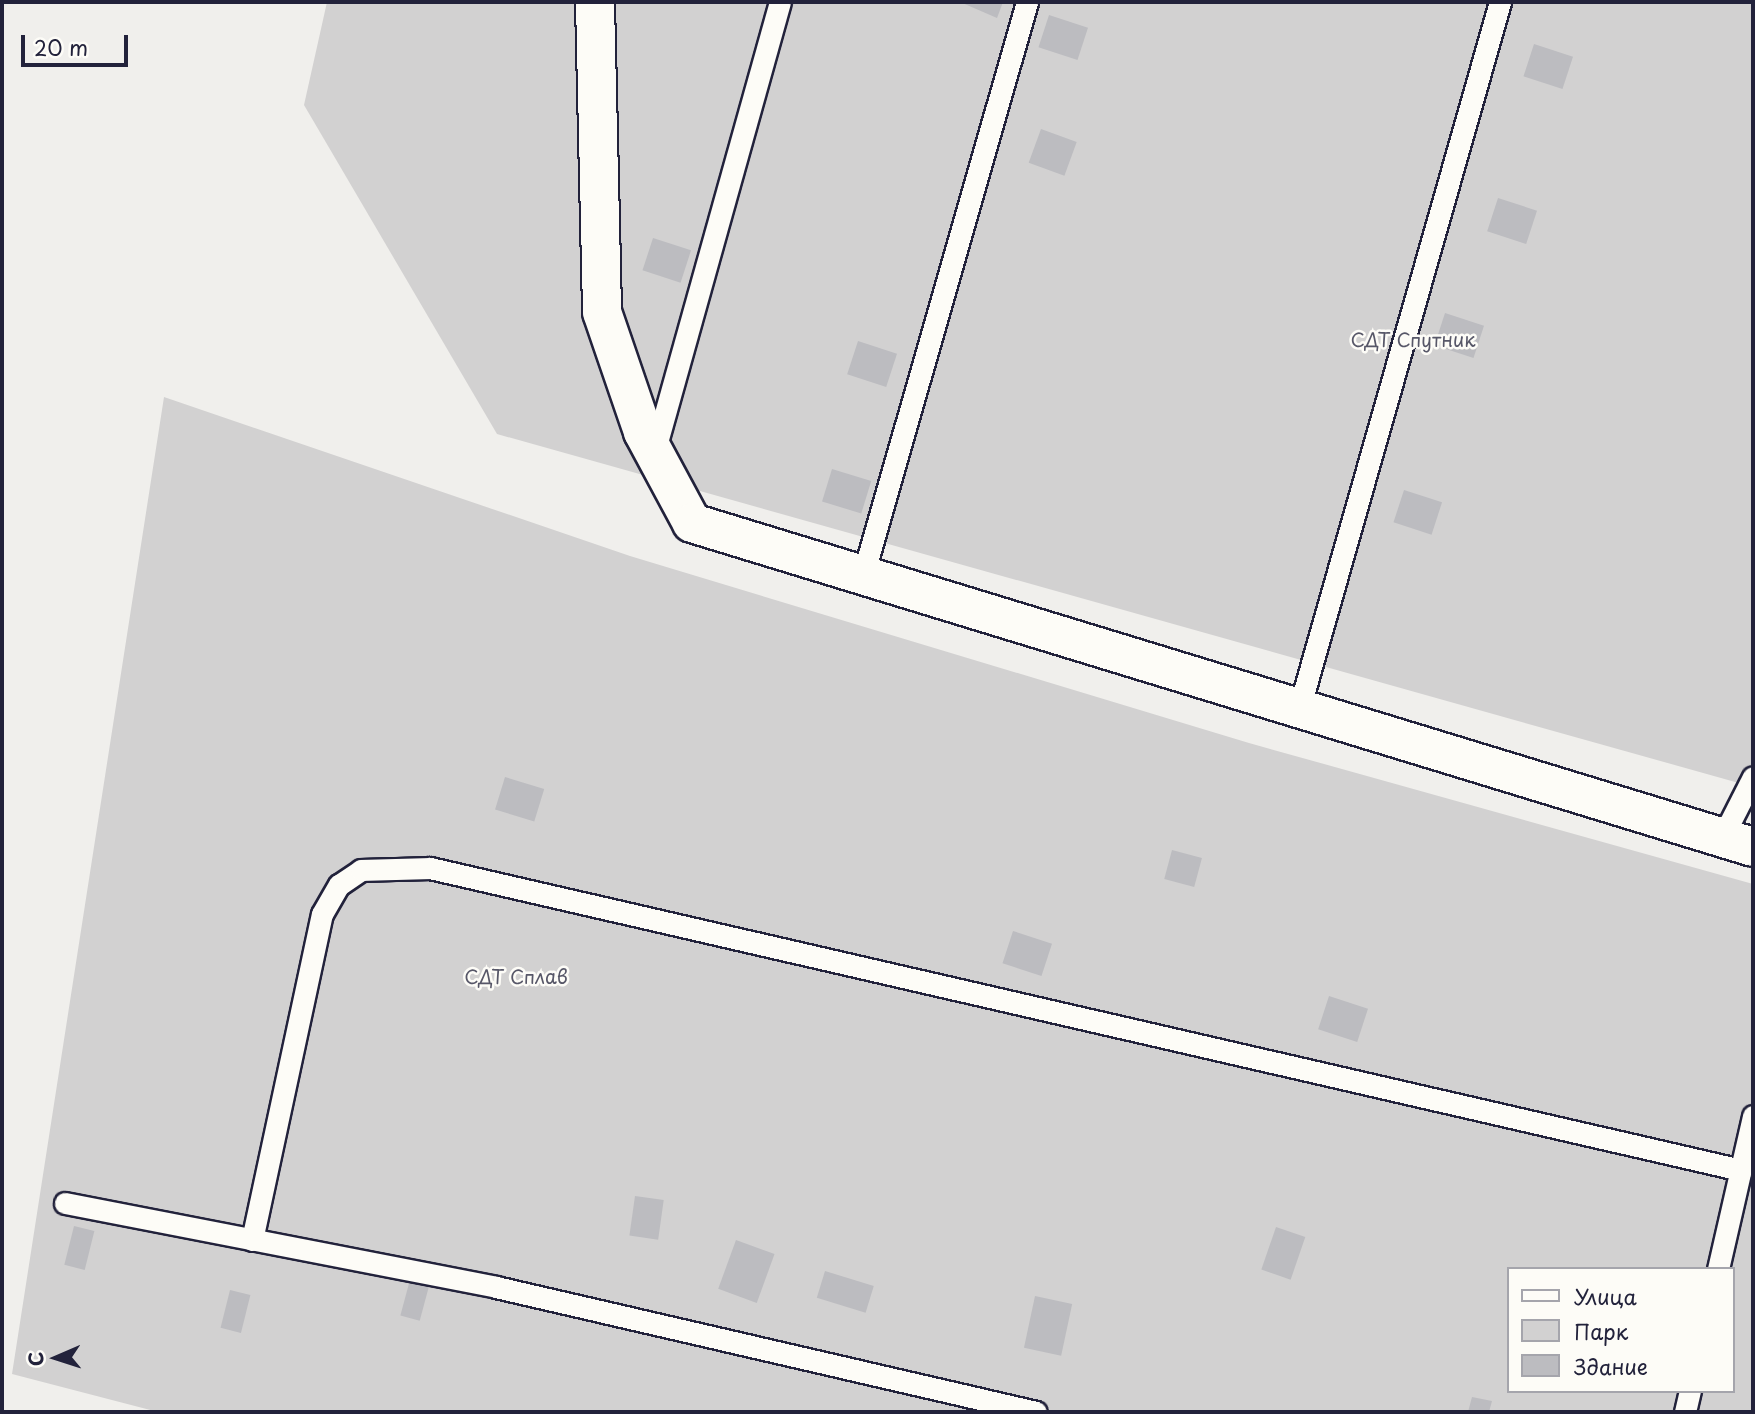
<!DOCTYPE html>
<html>
<head>
<meta charset="utf-8">
<style>
	body { margin:0 }
	#map { position:relative; width:1755px; height:1414px; overflow:hidden; background:#f0efec; font-family:"Playpen Sans",sans-serif }
	div>[style] { position:absolute }
	.green>* { inset:0; background:#d2d1d1 }
	.building>* { inset:0; background:#bcbcc0; transform-origin:0 0 }
	.roads { filter:drop-shadow(2px 0 #22223b) drop-shadow(-2px 0 #22223b) drop-shadow(0 2px #22223b) drop-shadow(0 -2px #22223b) }
	.lane>* { height:21px; margin:-10.5px; padding:0 10.5px; transform-origin:10.5px; border-radius:10.5px; background:#fdfcf7 }
	.street>* { height:38px; margin:-19px; padding:0 19px; transform-origin:19px; border-radius:19px; background:#fdfcf7 }
	span { translate:-50% -50%; white-space:nowrap; text-align:center; line-height:1.15; -webkit-text-stroke:5px #fdfcf7; paint-order:stroke }
	.park-label { font-size:19px; color:#575768 }
	.frame { position:absolute; inset:0; border:4px solid #22223b; pointer-events:none }
	.legend { position:absolute; left:1507px; top:1267px; width:228px; height:126px; box-sizing:border-box; background:#fdfcf7; border:2px solid #a5a5ac; margin:0; padding:9px 12px; list-style:none; font-size:21px; color:#22223b }
	.legend li { display:flex; align-items:center; gap:14px; height:35px }
	.legend b { width:35px; border:2px solid #a5a5ac }
	.north { position:absolute; left:21px; top:1323px; width:70px; height:70px; -webkit-text-stroke:5px #fdfcf7; paint-order:stroke; rotate:267deg; font-size:19px; font-weight:700; line-height:28px; text-align:center; color:#22223b }
	.north::after { content:''; display:block; margin:auto; width:24px; height:32px; background:#22223b; clip-path:polygon(50% 0,100% 100%,50% 72%,0 100%) }
	.scale { position:absolute; left:21px; top:35px; width:107px; height:32px; box-sizing:border-box; border:4px solid #22223b; border-top:0; padding-left:9px; font-size:21px; line-height:24px; white-space:nowrap; color:#22223b; -webkit-text-stroke:5px #fdfcf7; paint-order:stroke }
</style>
</head>
<body>
<div id="map">
	<div class="green">
		<i style="clip-path:polygon(327px 2px,1753px 2px,1753px 787px,497px 434px,304px 105px)"></i>
		<i style="clip-path:polygon(evenodd,164px 397px,630px 556px,1249px 743px,1753px 884px,1753px 1412px,158px 1412px,12px 1374px,164px 397px,1508px 1269px,1732px 1269px,1732px 1391px,1508px 1391px,1508px 1269px)"></i>
	</div>
	<div class="building">
		<i style="clip-path:polygon(960px 2px,1003px 2px,997px 18px)"></i>
		<i style="left:1049px;top:15px;width:41px;height:34px;rotate:18deg"></i>
		<i style="left:1534px;top:44px;width:41px;height:34px;rotate:18deg"></i>
		<i style="left:1041px;top:129px;width:38px;height:36px;rotate:20deg"></i>
		<i style="left:1498px;top:198px;width:41px;height:35px;rotate:18deg"></i>
		<i style="left:653px;top:238px;width:40px;height:34px;rotate:18deg"></i>
		<i style="left:1445px;top:313px;width:41px;height:34px;rotate:18deg"></i>
		<i style="left:858px;top:341px;width:41px;height:35px;rotate:18deg"></i>
		<i style="left:832px;top:469px;width:41px;height:34px;rotate:17deg"></i>
		<i style="left:1404px;top:490px;width:40px;height:34px;rotate:18deg"></i>
		<i style="left:505px;top:777px;width:41px;height:34px;rotate:17deg"></i>
		<i style="left:1172px;top:850px;width:31px;height:30px;rotate:15deg"></i>
		<i style="left:1013px;top:931px;width:41px;height:34px;rotate:18deg"></i>
		<i style="left:1329px;top:996px;width:41px;height:35px;rotate:18deg"></i>
		<i style="left:635px;top:1196px;width:29px;height:40px;rotate:8deg"></i>
		<i style="left:74px;top:1226px;width:21px;height:40px;rotate:14deg"></i>
		<i style="left:1276px;top:1227px;width:31px;height:45px;rotate:19deg"></i>
		<i style="left:736px;top:1240px;width:41px;height:52px;rotate:20deg"></i>
		<i style="left:825px;top:1271px;width:51px;height:28px;rotate:17deg"></i>
		<i style="left:411px;top:1276px;width:20px;height:41px;rotate:15deg"></i>
		<i style="left:230px;top:1290px;width:21px;height:39px;rotate:14deg"></i>
		<i style="left:1035px;top:1296px;width:38px;height:53px;rotate:12deg"></i>
		<i style="clip-path:polygon(1472px 1397px,1492px 1401px,1489px 1412px,1468px 1412px)"></i>
	</div>
	<div class="roads">
		<div class="lane">
			<i style="left:654px;top:453px;width:468px;rotate:-74.4deg"></i>
			<i style="left:863px;top:575px;width:596px;rotate:-74.03deg"></i>
			<i style="left:1299px;top:709px;width:735px;rotate:-74.13deg"></i>
			<i style="left:1722px;top:838px;width:68px;rotate:-63.1deg"></i>
			<i style="left:65px;top:1203px;width:439px;rotate:11deg"></i>
			<i style="left:496px;top:1287px;width:554px;rotate:13.03deg"></i>
			<i style="left:252px;top:1240px;width:333px;rotate:-77.9deg"></i>
			<i style="left:322px;top:914px;width:34px;rotate:-60deg"></i>
			<i style="left:339px;top:885px;width:27px;rotate:-34deg"></i>
			<i style="left:361px;top:870px;width:69px;rotate:-1.7deg"></i>
			<i style="left:430px;top:868px;width:1345px;rotate:12.97deg"></i>
			<i style="left:1718px;top:1269px;width:157px;rotate:-77.1deg"></i>
			<i style="left:1685px;top:1412px;width:22px;rotate:-77deg"></i>
		</div>
		<div class="street">
			<i style="left:595px;top:2px;width:310px;rotate:88.7deg"></i>
			<i style="left:602px;top:312px;width:127px;rotate:71.1deg"></i>
			<i style="left:643px;top:432px;width:103px;rotate:61.7deg"></i>
			<i style="left:692px;top:523px;width:1109px;rotate:16.98deg"></i>
		</div>
	</div>
	<div class="park-label">
		<span style="left:1413px;top:340px">СДТ Спутник</span>
		<span style="left:516px;top:977px">СДТ Сплав</span>
	</div>
	<div class="frame"></div>
	<ul class="legend">
	<li><b style="height:9px;background:#fdfcf7"></b>Улица</li>
	<li><b style="height:19px;background:#d2d1d1"></b>Парк</li>
	<li><b style="height:19px;background:#bcbcc0"></b>Здание</li>
	</ul>
	<div class="north">С</div>
	<div class="scale">20 m</div>
</div>
</body>
</html>
